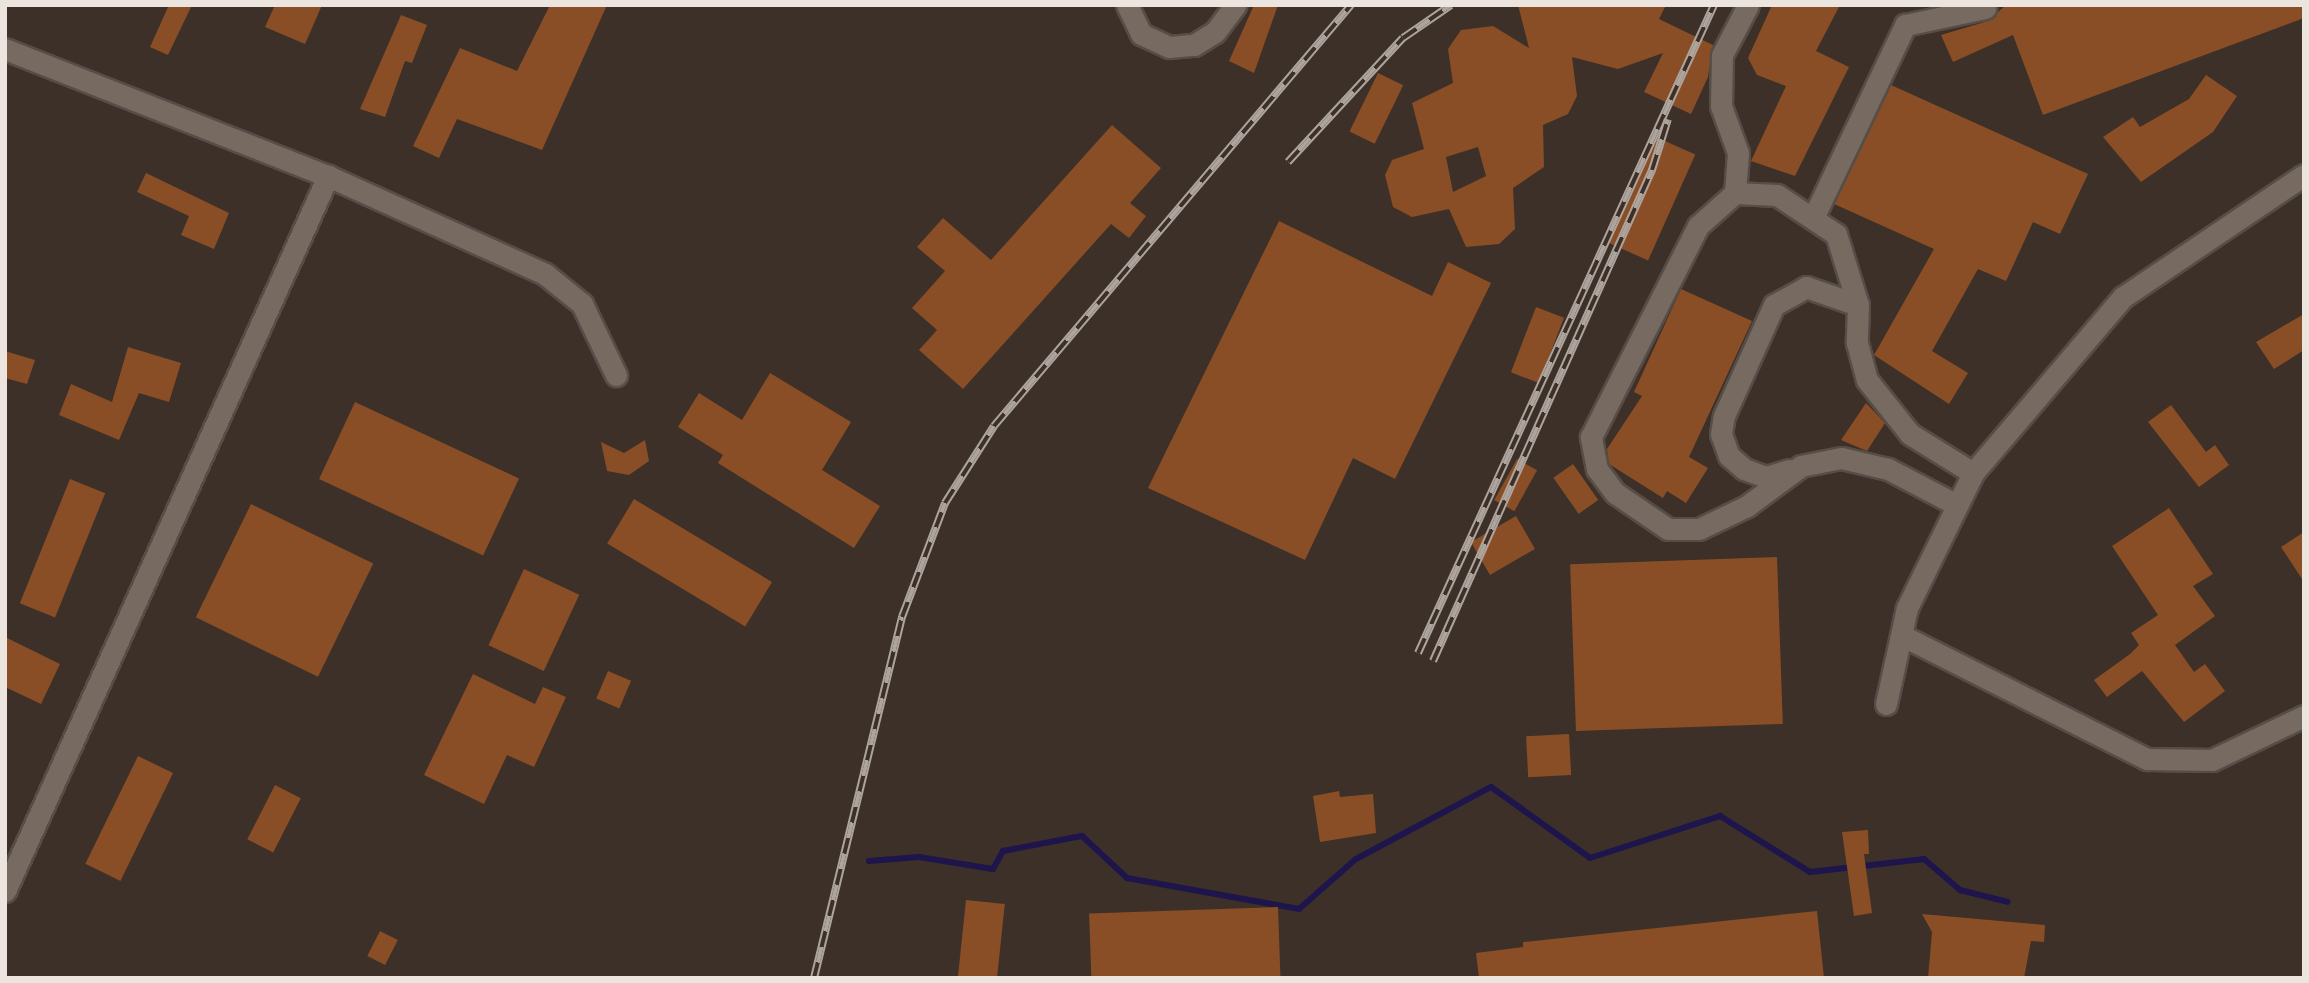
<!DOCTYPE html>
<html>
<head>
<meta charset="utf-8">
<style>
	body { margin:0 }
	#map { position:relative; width:2309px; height:983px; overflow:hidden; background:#3c3029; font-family:Manrope,sans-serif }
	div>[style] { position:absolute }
	.stream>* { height:6px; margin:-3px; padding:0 3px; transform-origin:3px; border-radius:3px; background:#1e154c }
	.building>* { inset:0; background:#894e25; transform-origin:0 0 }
	.roads { filter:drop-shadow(2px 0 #574d47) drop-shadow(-2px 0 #574d47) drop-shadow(0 2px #574d47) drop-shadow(0 -2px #574d47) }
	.minor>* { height:21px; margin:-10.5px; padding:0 10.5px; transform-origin:10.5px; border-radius:10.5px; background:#776a61 }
	.rail>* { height:8px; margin-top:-4px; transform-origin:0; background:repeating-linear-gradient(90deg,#3c3029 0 16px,#aea49e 0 32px); box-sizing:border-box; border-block:2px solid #aea49e }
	span { translate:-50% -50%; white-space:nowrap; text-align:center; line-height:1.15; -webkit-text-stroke:5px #3c3029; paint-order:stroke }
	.frame { position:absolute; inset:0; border:7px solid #ece4df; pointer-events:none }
</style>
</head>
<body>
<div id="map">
	<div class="stream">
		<i style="left:869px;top:861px;width:50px;rotate:-4.6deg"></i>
		<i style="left:919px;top:857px;width:75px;rotate:9.2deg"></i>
		<i style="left:993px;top:869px;width:21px;rotate:-61deg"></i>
		<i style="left:1003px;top:851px;width:80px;rotate:-10.8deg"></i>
		<i style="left:1082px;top:836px;width:62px;rotate:43deg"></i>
		<i style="left:1127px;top:878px;width:175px;rotate:10.2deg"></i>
		<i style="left:1299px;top:909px;width:76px;rotate:-41.3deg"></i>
		<i style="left:1356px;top:859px;width:153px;rotate:-28.1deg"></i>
		<i style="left:1491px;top:787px;width:122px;rotate:35.6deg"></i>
		<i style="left:1590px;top:858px;width:137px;rotate:-17.9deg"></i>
		<i style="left:1720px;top:816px;width:106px;rotate:31.9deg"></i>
		<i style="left:1810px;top:872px;width:115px;rotate:-6.5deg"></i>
		<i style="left:1924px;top:859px;width:48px;rotate:40.7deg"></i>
		<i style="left:1960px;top:890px;width:49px;rotate:14deg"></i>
	</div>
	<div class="building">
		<i style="clip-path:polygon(169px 5px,192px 5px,168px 55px,150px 47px)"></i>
		<i style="clip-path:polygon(275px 5px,322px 5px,305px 44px,265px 27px)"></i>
		<i style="clip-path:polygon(550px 5px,607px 5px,542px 150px,457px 119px,439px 158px,413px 146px,460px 48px,517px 71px)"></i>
		<i style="clip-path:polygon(1254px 5px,1278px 5px,1254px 73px,1229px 61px)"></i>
		<i style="clip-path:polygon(evenodd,1518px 5px,1666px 5px,1659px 19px,1713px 45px,1708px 77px,1691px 114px,1644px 92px,1663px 53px,1618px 69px,1572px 57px,1577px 96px,1568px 114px,1543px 125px,1544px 167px,1513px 188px,1515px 229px,1499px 244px,1466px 247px,1449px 209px,1412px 217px,1393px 207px,1385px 175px,1392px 160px,1424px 149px,1412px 103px,1453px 83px,1448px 49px,1461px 30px,1493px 26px,1529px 48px,1518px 5px,1478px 147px,1486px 176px,1453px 192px,1446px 157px,1478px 147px)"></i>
		<i style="clip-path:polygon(1772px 5px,1840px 5px,1816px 51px,1849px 67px,1795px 176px,1751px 161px,1786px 86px,1757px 75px,1748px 58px)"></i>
		<i style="clip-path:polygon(2006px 5px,2304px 5px,2304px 18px,2043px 115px,2013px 35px,1953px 62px,1941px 35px,1988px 21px)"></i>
		<i style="clip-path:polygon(401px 15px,427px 25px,412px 63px,405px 61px,385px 117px,360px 109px)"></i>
		<i style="left:1378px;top:73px;width:28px;height:65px;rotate:26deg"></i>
		<i style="clip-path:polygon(2206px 75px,2237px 96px,2213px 132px,2141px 182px,2103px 137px,2133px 117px,2140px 127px,2189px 99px)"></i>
		<i style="clip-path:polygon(1891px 85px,2088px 174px,2060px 234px,2033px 222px,2006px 281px,1978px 269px,1932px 351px,1968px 373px,1949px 404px,1874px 355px,1934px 249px,1834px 204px)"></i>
		<i style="clip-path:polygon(1112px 125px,1161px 168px,1130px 203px,1146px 216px,1129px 238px,1111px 224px,963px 389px,919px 350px,937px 330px,912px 308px,945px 271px,917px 247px,943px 218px,991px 260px)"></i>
		<i style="left:1656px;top:137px;width:43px;height:116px;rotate:24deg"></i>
		<i style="clip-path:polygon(146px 173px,229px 213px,214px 249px,181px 235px,189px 216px,137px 192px)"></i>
		<i style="clip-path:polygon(1279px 221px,1432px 296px,1448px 262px,1491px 283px,1395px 479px,1353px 458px,1305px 560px,1148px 488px)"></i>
		<i style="clip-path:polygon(1681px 289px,1752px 321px,1689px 457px,1708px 468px,1686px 503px,1667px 491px,1663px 498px,1609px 464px,1607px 449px,1642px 396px,1634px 392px)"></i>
		<i style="left:1536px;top:307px;width:30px;height:70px;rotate:21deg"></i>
		<i style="clip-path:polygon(2304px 314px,2304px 350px,2274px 369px,2256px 342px)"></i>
		<i style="clip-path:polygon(128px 347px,181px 363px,169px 402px,139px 393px,119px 440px,59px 415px,71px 384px,112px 402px)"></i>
		<i style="clip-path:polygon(5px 351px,35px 360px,27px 384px,5px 378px)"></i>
		<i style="clip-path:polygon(770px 373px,851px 422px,822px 470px,880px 506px,854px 548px,718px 463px,723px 455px,678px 427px,699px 393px,742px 420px)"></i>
		<i style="left:355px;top:402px;width:181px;height:85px;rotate:25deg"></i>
		<i style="clip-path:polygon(1866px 403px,1885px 423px,1867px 451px,1841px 440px)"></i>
		<i style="clip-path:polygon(2171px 405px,2206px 452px,2215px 445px,2229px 465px,2199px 487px,2148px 422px)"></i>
		<i style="clip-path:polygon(645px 440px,649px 461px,629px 475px,607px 471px,601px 442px,624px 453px)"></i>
		<i style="left:1517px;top:459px;width:23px;height:47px;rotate:29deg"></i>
		<i style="left:1573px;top:464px;width:44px;height:24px;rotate:55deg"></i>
		<i style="left:70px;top:479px;width:38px;height:134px;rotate:22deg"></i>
		<i style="left:634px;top:499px;width:161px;height:52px;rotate:31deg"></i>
		<i style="left:251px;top:504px;width:136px;height:126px;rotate:26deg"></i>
		<i style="clip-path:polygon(2169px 508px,2213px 574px,2193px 586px,2215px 616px,2175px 645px,2194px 672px,2205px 664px,2225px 691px,2184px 722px,2142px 671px,2107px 697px,2094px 680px,2130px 654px,2139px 645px,2131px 633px,2158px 615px,2112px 546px)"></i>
		<i style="left:1516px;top:516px;width:38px;height:52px;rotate:60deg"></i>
		<i style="clip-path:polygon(2304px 532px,2304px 582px,2281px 547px)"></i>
		<i style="left:1777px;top:557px;width:167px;height:207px;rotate:88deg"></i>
		<i style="left:524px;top:569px;width:61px;height:84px;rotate:25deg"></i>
		<i style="clip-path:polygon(5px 637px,60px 664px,41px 704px,5px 687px)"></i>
		<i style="left:608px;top:671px;width:25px;height:30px;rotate:23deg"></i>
		<i style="clip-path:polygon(473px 674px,535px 704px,543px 687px,566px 697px,534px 767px,507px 755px,484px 804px,424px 775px)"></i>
		<i style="left:1569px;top:734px;width:41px;height:43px;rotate:87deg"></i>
		<i style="left:138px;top:756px;width:39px;height:120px;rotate:26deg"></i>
		<i style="left:275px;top:785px;width:29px;height:61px;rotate:27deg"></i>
		<i style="clip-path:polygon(1339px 791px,1340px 797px,1373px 794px,1376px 833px,1320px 842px,1313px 796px)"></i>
		<i style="clip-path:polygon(1868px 830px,1869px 854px,1864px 854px,1872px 913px,1854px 916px,1842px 832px)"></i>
		<i style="left:966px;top:900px;width:39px;height:78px;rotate:6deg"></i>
		<i style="left:1278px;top:907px;width:71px;height:189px;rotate:88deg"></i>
		<i style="clip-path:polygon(1817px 911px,1824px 978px,1479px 978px,1476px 953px,1523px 947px,1523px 942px)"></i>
		<i style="clip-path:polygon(1922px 914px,2045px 925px,2044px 942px,2031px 941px,2024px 978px,1928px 978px,1932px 932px)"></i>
		<i style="left:380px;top:931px;width:20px;height:28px;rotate:27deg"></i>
	</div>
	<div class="roads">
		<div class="minor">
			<i style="left:1127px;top:5px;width:32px;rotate:64deg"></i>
			<i style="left:1141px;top:34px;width:31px;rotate:25deg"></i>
			<i style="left:1169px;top:47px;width:25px;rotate:-5deg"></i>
			<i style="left:1194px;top:45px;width:25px;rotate:-32deg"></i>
			<i style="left:1215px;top:32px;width:34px;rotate:-53deg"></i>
			<i style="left:5px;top:49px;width:347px;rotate:21.5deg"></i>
			<i style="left:328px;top:176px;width:238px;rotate:24.3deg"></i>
			<i style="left:545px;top:274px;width:48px;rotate:39deg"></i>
			<i style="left:582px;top:304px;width:79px;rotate:64.4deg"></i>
			<i style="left:1735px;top:193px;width:40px;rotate:-85.7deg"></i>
			<i style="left:1738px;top:153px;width:50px;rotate:-109.9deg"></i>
			<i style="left:1721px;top:106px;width:51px;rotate:-88.9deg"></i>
			<i style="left:1722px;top:55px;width:56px;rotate:-62.5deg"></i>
			<i style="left:1814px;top:216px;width:212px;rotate:-64.5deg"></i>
			<i style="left:1905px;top:25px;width:82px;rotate:-12deg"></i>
			<i style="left:1789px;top:470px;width:24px;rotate:163deg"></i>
			<i style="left:1766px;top:477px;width:23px;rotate:-160deg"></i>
			<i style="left:1744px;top:469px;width:20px;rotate:-139deg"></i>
			<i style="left:1729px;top:456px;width:23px;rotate:-110deg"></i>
			<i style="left:1721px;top:434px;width:18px;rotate:-81deg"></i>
			<i style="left:1724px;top:416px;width:122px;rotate:-65.8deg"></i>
			<i style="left:1774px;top:305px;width:37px;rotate:-29deg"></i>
			<i style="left:1806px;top:287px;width:55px;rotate:19.1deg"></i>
			<i style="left:1955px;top:504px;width:76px;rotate:-152.4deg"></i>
			<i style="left:1888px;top:469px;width:48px;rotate:-166.8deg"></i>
			<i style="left:1841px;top:458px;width:41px;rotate:168.7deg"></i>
			<i style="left:1801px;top:466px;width:67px;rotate:143.5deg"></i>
			<i style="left:1747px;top:506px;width:53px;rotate:154.4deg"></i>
			<i style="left:1699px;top:529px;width:31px;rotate:180deg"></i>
			<i style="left:1668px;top:529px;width:64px;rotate:-145.8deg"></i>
			<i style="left:1615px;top:493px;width:30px;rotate:-127deg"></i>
			<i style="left:1597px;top:469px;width:33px;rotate:-101deg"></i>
			<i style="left:1591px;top:437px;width:237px;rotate:-63.1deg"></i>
			<i style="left:1698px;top:226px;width:50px;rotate:-41.7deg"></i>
			<i style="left:1735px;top:193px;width:42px;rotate:2.7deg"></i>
			<i style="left:1777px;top:195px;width:71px;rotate:33.5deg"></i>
			<i style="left:1836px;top:234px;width:74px;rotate:72.8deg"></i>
			<i style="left:1858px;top:305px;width:38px;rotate:92deg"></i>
			<i style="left:1857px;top:343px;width:38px;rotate:75deg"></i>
			<i style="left:1867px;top:380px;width:69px;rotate:51.5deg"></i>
			<i style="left:1910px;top:434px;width:74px;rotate:31.8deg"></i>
			<i style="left:1905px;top:637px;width:271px;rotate:26.8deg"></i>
			<i style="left:2147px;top:759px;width:65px;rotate:0.9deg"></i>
			<i style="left:2212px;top:760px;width:102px;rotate:-25.6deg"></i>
			<i style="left:1886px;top:704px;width:98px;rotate:-77.7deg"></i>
			<i style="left:1907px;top:608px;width:150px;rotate:-63.9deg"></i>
			<i style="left:1973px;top:473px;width:231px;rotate:-49.6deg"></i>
			<i style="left:2123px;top:297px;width:218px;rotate:-34deg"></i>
			<i style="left:5px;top:891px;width:785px;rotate:-65.69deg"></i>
		</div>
	</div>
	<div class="rail">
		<i style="left:1288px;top:162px;width:169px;rotate:-47.2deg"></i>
		<i style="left:1403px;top:38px;width:58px;rotate:-34.5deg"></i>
		<i style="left:1418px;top:653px;width:712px;rotate:-65.45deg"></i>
		<i style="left:1433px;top:661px;width:538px;rotate:-65.96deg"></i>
		<i style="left:1652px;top:170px;width:53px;rotate:-72.6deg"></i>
		<i style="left:814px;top:978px;width:372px;rotate:-76.3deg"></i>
		<i style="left:902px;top:617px;width:122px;rotate:-69.3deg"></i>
		<i style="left:945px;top:503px;width:91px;rotate:-57.5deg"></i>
		<i style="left:994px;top:426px;width:552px;rotate:-49.7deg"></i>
	</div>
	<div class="frame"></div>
</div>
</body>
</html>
